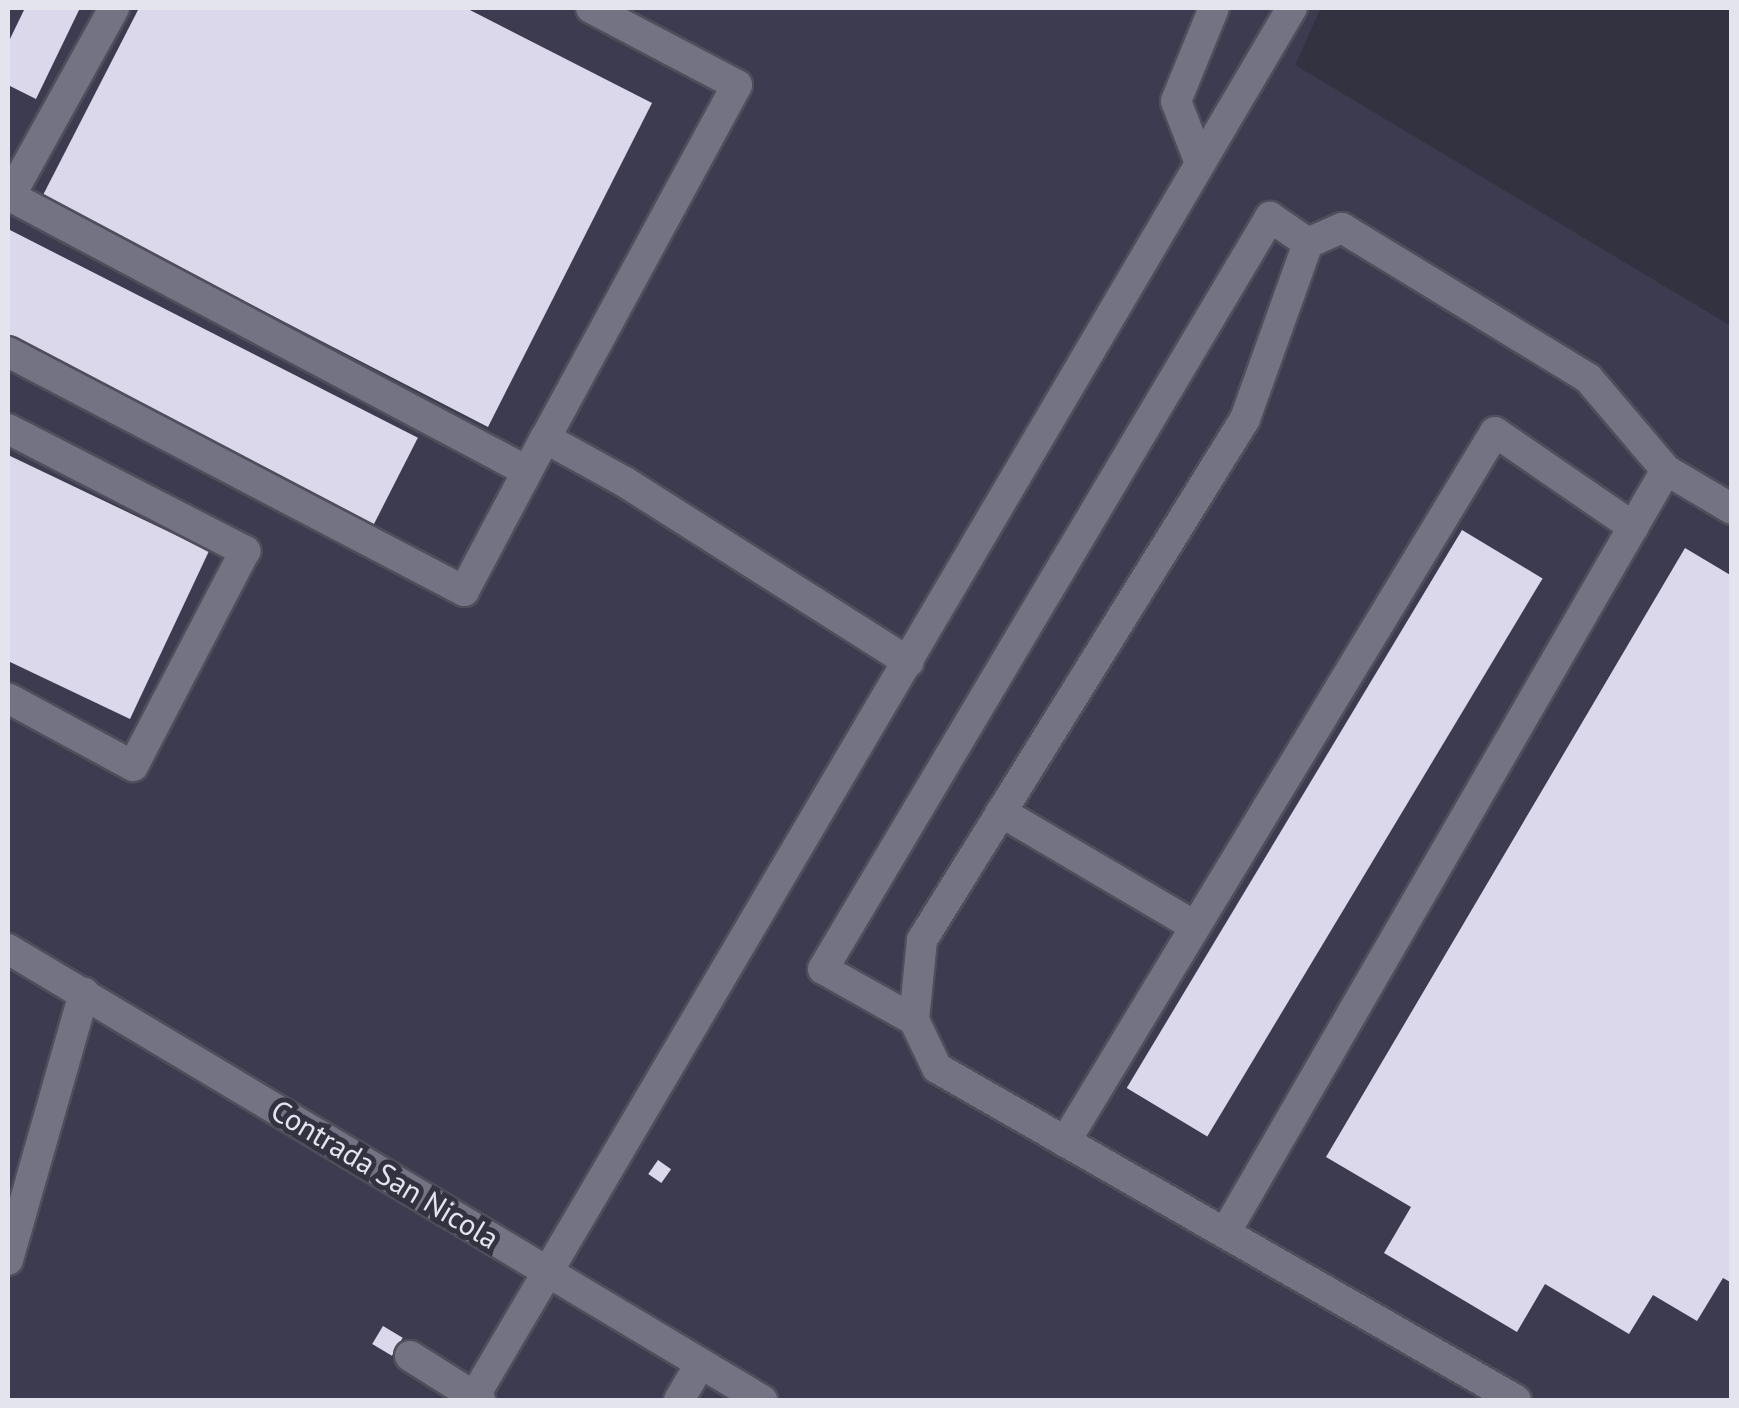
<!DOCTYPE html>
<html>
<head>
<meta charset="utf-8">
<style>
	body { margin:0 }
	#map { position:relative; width:1739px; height:1408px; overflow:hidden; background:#333241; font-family:"PT Sans",sans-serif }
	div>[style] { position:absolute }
	.built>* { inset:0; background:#3d3b50 }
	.building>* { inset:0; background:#dcd8eb; transform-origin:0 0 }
	.roads { filter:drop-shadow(2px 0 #4f4e5b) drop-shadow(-2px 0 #4f4e5b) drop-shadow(0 2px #4f4e5b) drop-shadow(0 -2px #4f4e5b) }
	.minor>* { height:30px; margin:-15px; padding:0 15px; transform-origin:15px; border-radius:15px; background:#747384 }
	span { translate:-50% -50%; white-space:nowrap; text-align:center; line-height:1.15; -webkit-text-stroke:10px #333241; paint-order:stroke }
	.street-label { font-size:30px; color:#e4e4ee }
	.frame { position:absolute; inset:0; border:10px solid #e4e4ee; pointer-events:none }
</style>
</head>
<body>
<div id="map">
	<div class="built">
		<i style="clip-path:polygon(8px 8px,1321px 8px,1295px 65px,1731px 326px,1731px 1400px,8px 1400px)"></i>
	</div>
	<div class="building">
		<i style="clip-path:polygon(25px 8px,80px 8px,36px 99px,8px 85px,8px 43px)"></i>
		<i style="clip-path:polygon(139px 8px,466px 8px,652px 103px,488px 427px,42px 197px)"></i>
		<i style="left:8px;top:229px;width:460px;height:104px;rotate:27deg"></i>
		<i style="clip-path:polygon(8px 455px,209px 551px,130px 719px,8px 661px)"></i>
		<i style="left:1462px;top:530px;width:94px;height:651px;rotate:31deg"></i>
		<i style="clip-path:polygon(1685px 548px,1732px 576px,1732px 1283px,1723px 1278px,1697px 1321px,1653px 1295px,1629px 1334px,1545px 1284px,1517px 1332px,1384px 1253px,1411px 1207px,1326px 1157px)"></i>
		<i style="left:658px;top:1160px;width:16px;height:17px;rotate:35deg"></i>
		<i style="left:383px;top:1326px;width:23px;height:21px;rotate:31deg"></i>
	</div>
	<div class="roads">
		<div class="minor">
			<i style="left:591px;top:8px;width:165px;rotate:27.8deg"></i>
			<i style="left:737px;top:85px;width:402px;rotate:118.5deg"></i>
			<i style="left:545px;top:438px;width:91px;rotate:28.8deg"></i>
			<i style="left:625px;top:482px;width:336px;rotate:32.4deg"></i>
			<i style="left:1200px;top:163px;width:66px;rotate:-111.2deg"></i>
			<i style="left:1176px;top:101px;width:100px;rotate:-67.8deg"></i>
			<i style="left:8px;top:195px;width:586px;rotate:28.01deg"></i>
			<i style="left:10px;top:196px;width:215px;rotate:-61deg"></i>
			<i style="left:8px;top:352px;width:515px;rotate:27.66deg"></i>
			<i style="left:464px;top:591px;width:173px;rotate:-62.1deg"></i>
			<i style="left:8px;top:429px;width:267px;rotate:27.2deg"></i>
			<i style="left:245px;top:551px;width:242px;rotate:117.5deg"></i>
			<i style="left:133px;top:766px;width:142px;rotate:-151.5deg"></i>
			<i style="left:1001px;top:812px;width:223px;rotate:30.5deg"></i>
			<i style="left:8px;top:949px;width:879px;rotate:30.89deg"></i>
			<i style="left:914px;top:1020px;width:104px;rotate:-150.7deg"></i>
			<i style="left:823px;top:969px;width:875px;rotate:-59.27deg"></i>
			<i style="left:1270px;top:217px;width:46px;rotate:34.4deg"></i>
			<i style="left:1065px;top:1142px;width:830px;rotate:-58.8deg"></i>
			<i style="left:1495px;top:432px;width:168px;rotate:34.5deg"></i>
			<i style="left:1225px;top:1233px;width:881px;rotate:-59.97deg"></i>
			<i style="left:1666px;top:470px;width:77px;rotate:30.6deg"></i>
			<i style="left:8px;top:1260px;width:278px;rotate:-74.1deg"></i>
			<i style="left:410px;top:1356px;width:83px;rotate:32.2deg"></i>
			<i style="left:474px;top:1397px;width:1612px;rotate:-59.51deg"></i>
			<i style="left:679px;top:1400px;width:42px;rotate:-59.7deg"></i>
			<i style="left:1516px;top:1400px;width:667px;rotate:-150.17deg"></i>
			<i style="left:937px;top:1068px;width:53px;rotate:-115.6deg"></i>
			<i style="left:914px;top:1020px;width:80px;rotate:-84.3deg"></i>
			<i style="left:922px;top:940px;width:613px;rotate:-58.2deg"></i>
			<i style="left:1245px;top:419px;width:187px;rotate:-70.3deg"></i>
			<i style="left:1308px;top:243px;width:37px;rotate:-24deg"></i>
			<i style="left:1342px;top:228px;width:288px;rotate:31.4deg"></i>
			<i style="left:1588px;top:378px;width:121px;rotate:49.7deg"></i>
		</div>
	</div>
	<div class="street-label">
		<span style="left:385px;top:1174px;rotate:31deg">Contrada San Nicola</span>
	</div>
	<div class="frame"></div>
</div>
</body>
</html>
